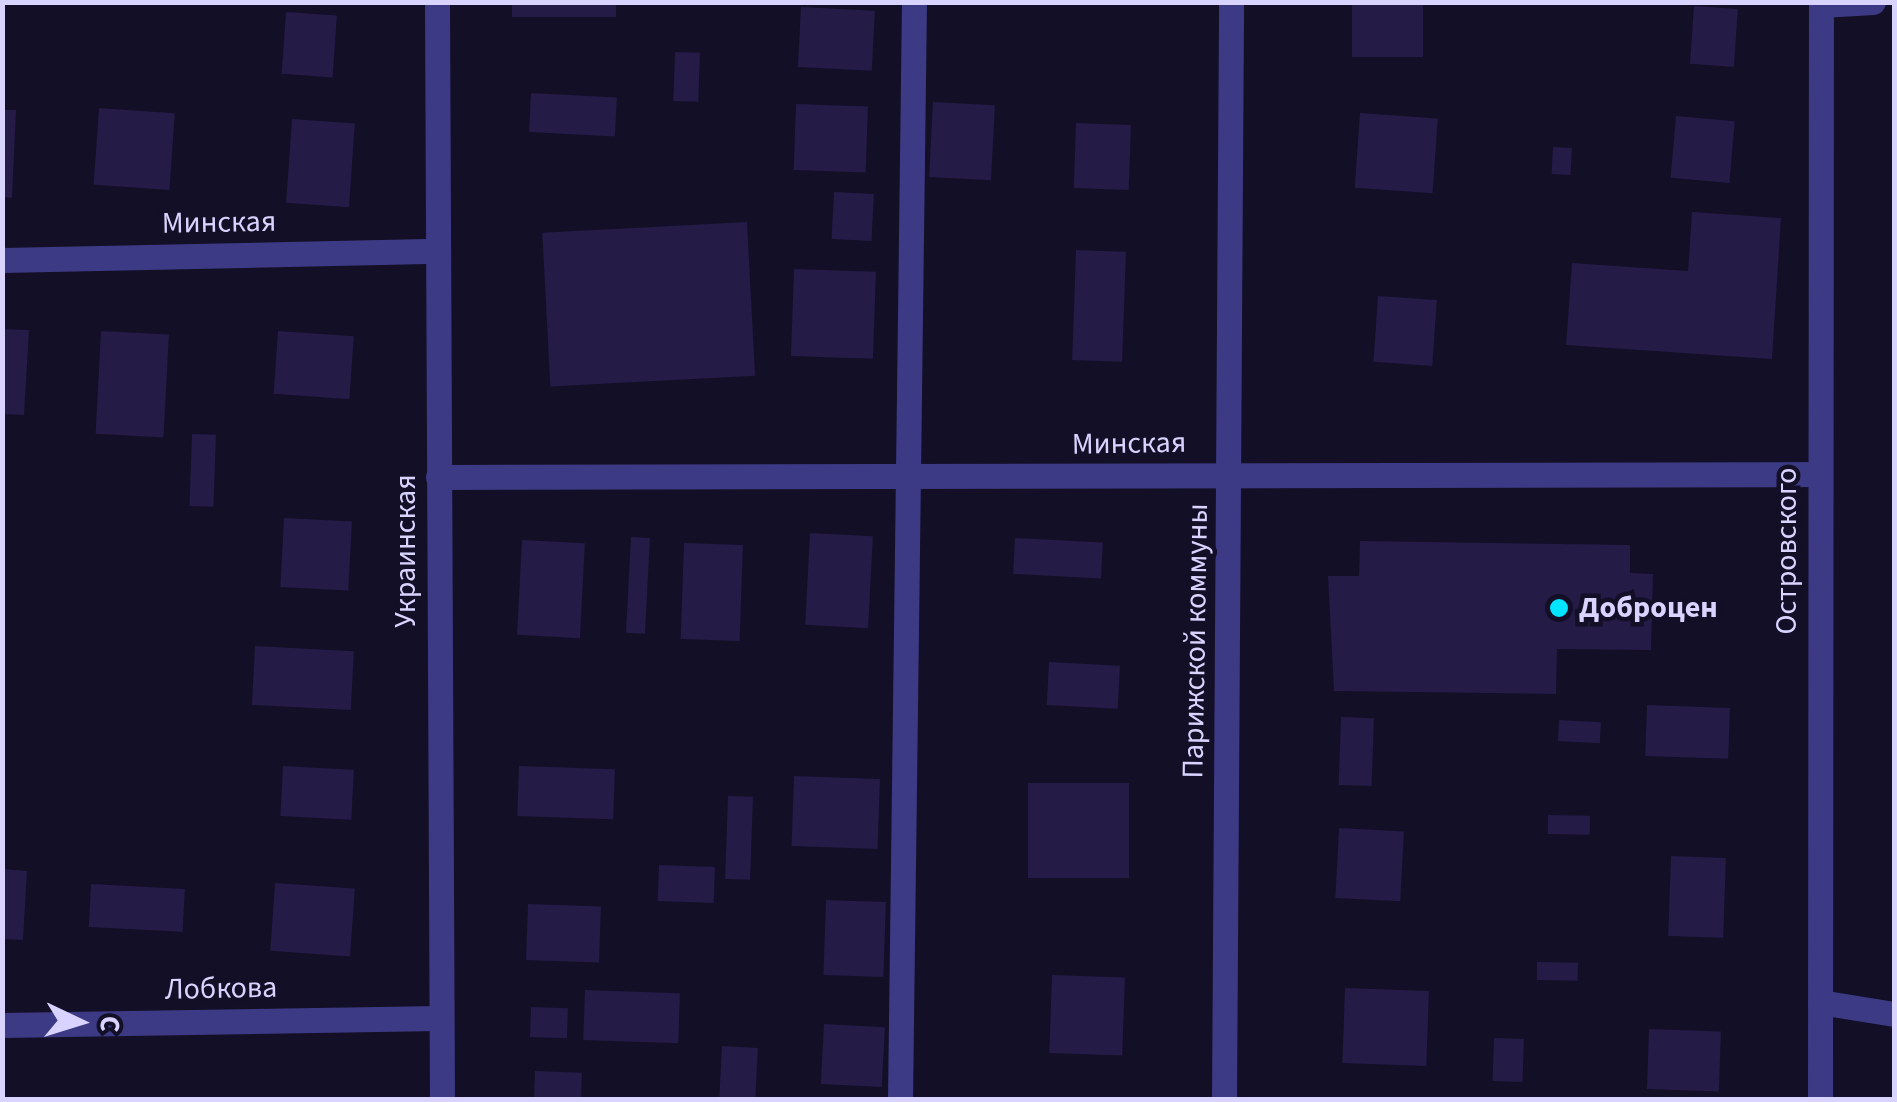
<!DOCTYPE html>
<html>
<head>
<meta charset="utf-8">
<style>
	body { margin:0 }
	#map { position:relative; width:1897px; height:1102px; overflow:hidden; background:#130f26; font-family:"Source Sans 3",sans-serif }
	div>[style] { position:absolute }
	.building>* { inset:0; background:#241b47; transform-origin:0 0 }
	.minor>* { height:25px; margin:-12.5px; padding:0 12.5px; transform-origin:12.5px; border-radius:12.5px; background:#3d3a85 }
	.dots>* { width:28px; height:28px; translate:-50% -50%; box-sizing:border-box; border:5px solid #130f26; border-radius:50% }
	span { translate:-50% -50%; white-space:nowrap; text-align:center; line-height:1.15; -webkit-text-stroke:9px #130f26; paint-order:stroke }
	.street-label { font-size:30px; color:#d9d4ff }
	.poi-label { font-size:30px; color:#d9d4ff; font-weight:700 }
	.left { translate:0 -50%; text-align:left }
	.frame { position:absolute; inset:0; border:5px solid #d9d4ff; pointer-events:none }
	.north { position:absolute; left:30px; top:972px; width:100px; height:100px; -webkit-text-stroke:8px #130f26; paint-order:stroke; rotate:94deg; font-size:28px; font-weight:700; line-height:40px; text-align:center; color:#d9d4ff }
	.north::after { content:''; display:block; margin:auto; width:35px; height:45px; background:#d9d4ff; clip-path:polygon(50% 0,100% 100%,50% 72%,0 100%) }
</style>
</head>
<body>
<div id="map">
	<div class="building">
		<i style="left:512px;top:2px;width:104px;height:15px"></i>
		<i style="left:1352px;top:2px;width:71px;height:55px"></i>
		<i style="left:1694px;top:6px;width:44px;height:58px;rotate:4deg"></i>
		<i style="left:801px;top:7px;width:74px;height:60px;rotate:3deg"></i>
		<i style="left:286px;top:12px;width:51px;height:62px;rotate:4deg"></i>
		<i style="left:675px;top:52px;width:25px;height:49px;rotate:2deg"></i>
		<i style="left:531px;top:93px;width:86px;height:39px;rotate:3deg"></i>
		<i style="left:933px;top:102px;width:62px;height:75px;rotate:3deg"></i>
		<i style="left:796px;top:104px;width:72px;height:66px;rotate:2deg"></i>
		<i style="left:99px;top:108px;width:76px;height:77px;rotate:4deg"></i>
		<i style="clip-path:polygon(2px 110px,16px 110px,12px 198px,2px 197px)"></i>
		<i style="left:1360px;top:113px;width:78px;height:75px;rotate:4deg"></i>
		<i style="left:1676px;top:116px;width:59px;height:62px;rotate:5deg"></i>
		<i style="left:292px;top:119px;width:63px;height:84px;rotate:4deg"></i>
		<i style="left:1076px;top:123px;width:55px;height:65px;rotate:2deg"></i>
		<i style="left:1553px;top:147px;width:19px;height:27px;rotate:3deg"></i>
		<i style="left:834px;top:192px;width:40px;height:47px;rotate:3deg"></i>
		<i style="clip-path:polygon(1692px 212px,1781px 218px,1772px 359px,1566px 345px,1572px 263px,1688px 271px)"></i>
		<i style="left:747px;top:222px;width:154px;height:205px;rotate:87deg"></i>
		<i style="left:1076px;top:250px;width:50px;height:110px;rotate:2deg"></i>
		<i style="left:794px;top:269px;width:82px;height:87px;rotate:2deg"></i>
		<i style="left:1378px;top:296px;width:59px;height:66px;rotate:4deg"></i>
		<i style="clip-path:polygon(2px 329px,29px 330px,24px 415px,2px 414px)"></i>
		<i style="left:101px;top:331px;width:68px;height:103px;rotate:3deg"></i>
		<i style="left:278px;top:331px;width:76px;height:63px;rotate:4deg"></i>
		<i style="left:192px;top:434px;width:24px;height:72px;rotate:2deg"></i>
		<i style="left:284px;top:518px;width:68px;height:69px;rotate:3deg"></i>
		<i style="left:810px;top:533px;width:63px;height:92px;rotate:3deg"></i>
		<i style="left:631px;top:537px;width:19px;height:96px;rotate:3deg"></i>
		<i style="left:1015px;top:538px;width:88px;height:36px;rotate:3deg"></i>
		<i style="left:522px;top:540px;width:63px;height:95px;rotate:3deg"></i>
		<i style="clip-path:polygon(1360px 541px,1630px 545px,1630px 573px,1653px 574px,1651px 650px,1557px 649px,1556px 694px,1334px 691px,1328px 576px,1359px 576px)"></i>
		<i style="left:684px;top:543px;width:59px;height:96px;rotate:2deg"></i>
		<i style="left:255px;top:646px;width:99px;height:59px;rotate:3deg"></i>
		<i style="left:1049px;top:662px;width:71px;height:43px;rotate:3deg"></i>
		<i style="left:1647px;top:705px;width:83px;height:51px;rotate:2deg"></i>
		<i style="left:1341px;top:717px;width:33px;height:68px;rotate:2deg"></i>
		<i style="left:1559px;top:720px;width:42px;height:21px;rotate:3deg"></i>
		<i style="left:283px;top:766px;width:71px;height:50px;rotate:3deg"></i>
		<i style="left:519px;top:766px;width:96px;height:50px;rotate:2deg"></i>
		<i style="left:794px;top:776px;width:86px;height:70px;rotate:2deg"></i>
		<i style="left:1028px;top:783px;width:101px;height:95px"></i>
		<i style="left:728px;top:796px;width:25px;height:83px;rotate:2deg"></i>
		<i style="left:1548px;top:815px;width:42px;height:19px;rotate:1deg"></i>
		<i style="left:1339px;top:828px;width:65px;height:70px;rotate:3deg"></i>
		<i style="left:1671px;top:856px;width:55px;height:80px;rotate:2deg"></i>
		<i style="left:659px;top:865px;width:56px;height:36px;rotate:2deg"></i>
		<i style="clip-path:polygon(2px 869px,27px 871px,23px 940px,2px 939px)"></i>
		<i style="left:275px;top:883px;width:80px;height:68px;rotate:4deg"></i>
		<i style="left:91px;top:884px;width:94px;height:43px;rotate:3deg"></i>
		<i style="left:826px;top:900px;width:60px;height:75px;rotate:2deg"></i>
		<i style="left:528px;top:904px;width:73px;height:56px;rotate:2deg"></i>
		<i style="left:1537px;top:962px;width:41px;height:18px;rotate:1deg"></i>
		<i style="left:1052px;top:975px;width:73px;height:78px;rotate:2deg"></i>
		<i style="left:1345px;top:988px;width:84px;height:75px;rotate:2deg"></i>
		<i style="left:585px;top:990px;width:95px;height:50px;rotate:2deg"></i>
		<i style="left:531px;top:1007px;width:37px;height:30px;rotate:2deg"></i>
		<i style="left:824px;top:1024px;width:61px;height:60px;rotate:3deg"></i>
		<i style="left:1649px;top:1029px;width:72px;height:60px;rotate:2deg"></i>
		<i style="left:1494px;top:1038px;width:30px;height:43px;rotate:2deg"></i>
		<i style="left:722px;top:1046px;width:36px;height:54px;rotate:3deg"></i>
		<i style="left:535px;top:1071px;width:47px;height:29px;rotate:2deg"></i>
	</div>
	<div class="minor">
		<i style="left:437px;top:2px;width:1098px;rotate:89.74deg"></i>
		<i style="left:1821px;top:5px;width:52px;rotate:-3.3deg"></i>
		<i style="left:2px;top:260px;width:436px;rotate:-1.2deg"></i>
		<i style="left:438px;top:477px;width:1382px;rotate:-0.12deg"></i>
		<i style="left:1820px;top:1002px;width:75px;rotate:9.2deg"></i>
		<i style="left:2px;top:1025px;width:438px;rotate:-0.9deg"></i>
		<i style="left:900px;top:1100px;width:1098px;rotate:-89.27deg"></i>
		<i style="left:1224px;top:1100px;width:1098px;rotate:-89.63deg"></i>
		<i style="left:1820px;top:1100px;width:1098px;rotate:-89.95deg"></i>
	</div>
	<div class="dots">
		<i style="left:1559px;top:608px;background:#00e5ff"></i>
	</div>
	<div class="street-label">
		<span style="left:219px;top:223px;rotate:-1deg">Минская</span>
		<span style="left:1129px;top:444px;rotate:-1deg">Минская</span>
		<span style="left:406px;top:551px;rotate:-90deg">Украинская</span>
		<span style="left:1787px;top:551px;rotate:-90deg">Островского</span>
		<span style="left:1196px;top:641px;rotate:-89deg">Парижской коммуны</span>
		<span style="left:221px;top:989px;rotate:-1deg">Лобкова</span>
	</div>
	<div class="poi-label">
		<span class="left" style="left:1579px;top:608px">Доброцен</span>
	</div>
	<div class="frame"></div>
	<div class="north">С</div>
</div>
</body>
</html>
